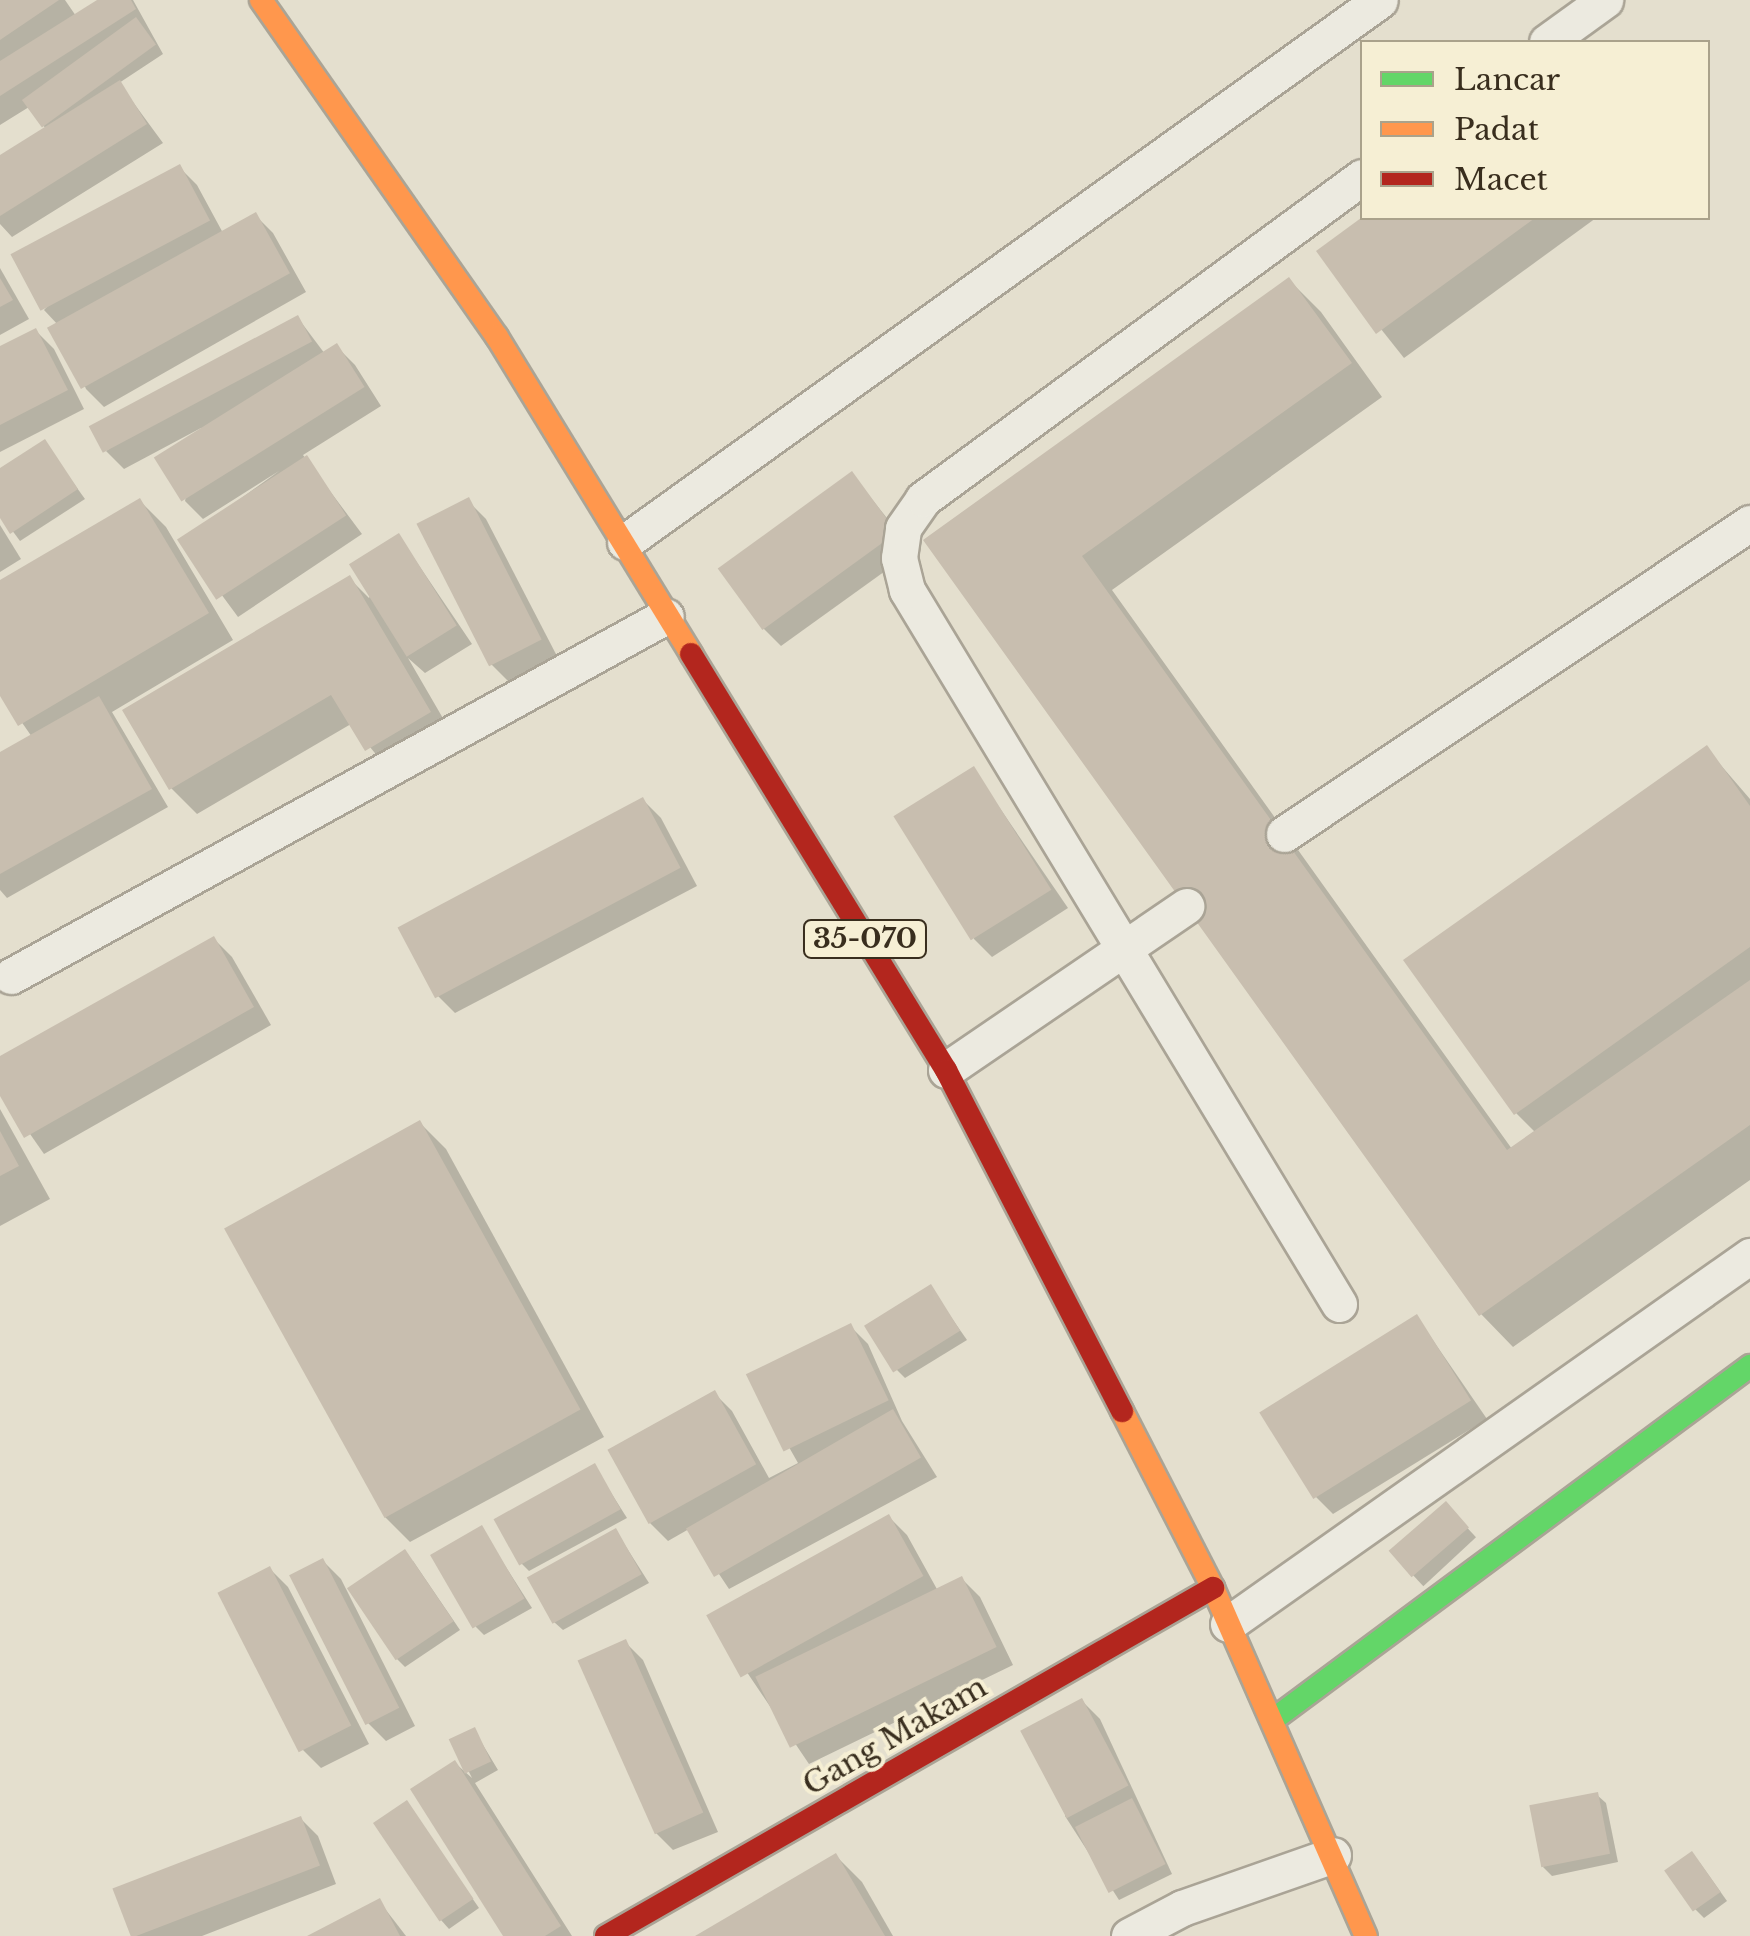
<!DOCTYPE html>
<html>
<head>
<meta charset="utf-8">
<style>
	body { margin:0 }
	#map { position:relative; width:1750px; height:1936px; overflow:hidden; background:#e4dfce; font-family:"Libre Baskerville",serif }
	div>[style] { position:absolute }
	.shadow>* { inset:0; background:#0003; transform-origin:0 0 }
	.building>* { inset:0; background:#c8beaf; transform-origin:0 0 }
	.roads { filter:drop-shadow(2px 0 #aaa496) drop-shadow(-2px 0 #aaa496) drop-shadow(0 2px #aaa496) drop-shadow(0 -2px #aaa496) }
	.lane>* { height:35px; margin:-17.5px; padding:0 17.5px; transform-origin:17.5px; border-radius:17.5px; background:#eceae0 }
	.fast>* { height:22px; margin:-11px; padding:0 11px; transform-origin:11px; border-radius:11px; background:#63d668 }
	.slow>* { height:22px; margin:-11px; padding:0 11px; transform-origin:11px; border-radius:11px; background:#ff974d }
	.jam>* { height:22px; margin:-11px; padding:0 11px; transform-origin:11px; border-radius:11px; background:#b3261e }
	span { translate:-50% -50%; white-space:nowrap; text-align:center; line-height:1.15; -webkit-text-stroke:8px #f6efd4; paint-order:stroke }
	.shield-label span { padding:2px 8px; background:#f6efd4; border:2px solid; border-radius:8px; -webkit-text-stroke-width:0 }
	.shield-label { font-size:28px; color:#392e1e; font-weight:700 }
	.street-label { font-size:30px; color:#392e1e }
	.legend { position:absolute; left:1360px; top:40px; width:350px; height:180px; box-sizing:border-box; background:#f6efd4; border:2px solid #aaa28b; margin:0; padding:12px 18px; list-style:none; font-size:30px; color:#392e1e }
	.legend li { display:flex; align-items:center; gap:20px; height:50px }
	.legend b { width:50px; border:2px solid #aaa28b }
</style>
</head>
<body>
<div id="map">
	<div class="shadow">
		<i style="clip-path:polygon(0 0,65px 0,76px 16px,101px 0,133px 0,163px 54px,119px 83px,163px 143px,12px 237px,0 224px,0 158px,46px 129px,29px 107px,0 125px)"></i>
		<i style="clip-path:polygon(179px 167px,197px 185px,223px 233px,255px 215px,273px 233px,306px 292px,104px 407px,86px 389px,59px 326px,44px 310px)"></i>
		<i style="clip-path:polygon(1365px 218px,1596px 218px,1404px 358px,1319px 251px)"></i>
		<i style="clip-path:polygon(0 268px,29px 319px,0 335px)"></i>
		<i style="clip-path:polygon(1289px 280px,1321px 312px,1382px 397px,1112px 590px,1512px 1149px,1536px 1133px,1516px 1113px,1706px 748px,1750px 799px,1750px 1180px,1513px 1347px,1481px 1314px,927px 540px)"></i>
		<i style="clip-path:polygon(298px 318px,325px 354px,337px 347px,355px 365px,381px 406px,303px 455px,362px 534px,238px 617px,182px 541px,279px 471px,203px 519px,185px 501px,201px 428px,124px 469px,106px 451px)"></i>
		<i style="clip-path:polygon(36px 331px,54px 349px,84px 409px,0 452px,0 349px)"></i>
		<i style="clip-path:polygon(44px 442px,85px 499px,20px 541px,0 514px,0 471px)"></i>
		<i style="clip-path:polygon(852px 474px,913px 551px,781px 646px,763px 628px)"></i>
		<i style="clip-path:polygon(140px 501px,166px 527px,233px 640px,112px 712px,168px 807px,7px 898px,0 890px,0 755px,32px 737px,0 691px,0 583px)"></i>
		<i style="clip-path:polygon(468px 501px,486px 519px,558px 658px,509px 682px,491px 664px)"></i>
		<i style="clip-path:polygon(0 525px,21px 559px,0 572px)"></i>
		<i style="clip-path:polygon(399px 536px,472px 644px,425px 673px,408px 658px,455px 739px,393px 775px,351px 724px,197px 814px,171px 788px,350px 579px,369px 598px)"></i>
		<i style="clip-path:polygon(973px 769px,1068px 908px,992px 957px,974px 939px)"></i>
		<i style="clip-path:polygon(643px 800px,661px 818px,697px 886px,455px 1013px,437px 995px)"></i>
		<i style="clip-path:polygon(214px 939px,232px 957px,271px 1025px,44px 1154px,0 1091px,0 1059px)"></i>
		<i style="clip-path:polygon(0 1109px,50px 1199px,0 1226px)"></i>
		<i style="clip-path:polygon(420px 1123px,446px 1149px,604px 1437px,410px 1542px,384px 1516px)"></i>
		<i style="clip-path:polygon(930px 1287px,967px 1340px,905px 1378px,896px 1369px)"></i>
		<i style="clip-path:polygon(1417px 1317px,1487px 1419px,1333px 1514px,1315px 1496px)"></i>
		<i style="clip-path:polygon(850px 1326px,868px 1344px,902px 1421px,937px 1477px,729px 1589px,689px 1529px,668px 1541px,650px 1523px,610px 1450px,714px 1393px,732px 1411px,769px 1478px,798px 1463px,749px 1377px)"></i>
		<i style="clip-path:polygon(594px 1466px,627px 1518px,529px 1571px,520px 1562px)"></i>
		<i style="left:1446px;top:1505px;width:44px;height:72px;rotate:47deg"></i>
		<i style="clip-path:polygon(889px 1517px,907px 1535px,938px 1591px,962px 1579px,980px 1597px,1013px 1665px,809px 1764px,709px 1616px)"></i>
		<i style="clip-path:polygon(481px 1528px,532px 1608px,484px 1635px,476px 1627px)"></i>
		<i style="clip-path:polygon(616px 1531px,649px 1583px,563px 1630px,554px 1622px)"></i>
		<i style="clip-path:polygon(323px 1561px,341px 1579px,415px 1726px,386px 1741px,368px 1723px)"></i>
		<i style="clip-path:polygon(413px 1561px,460px 1630px,405px 1667px,396px 1658px)"></i>
		<i style="clip-path:polygon(270px 1569px,288px 1587px,369px 1744px,321px 1768px,303px 1750px,222px 1594px)"></i>
		<i style="clip-path:polygon(625px 1642px,643px 1660px,718px 1832px,673px 1850px,655px 1832px)"></i>
		<i style="clip-path:polygon(1082px 1701px,1100px 1719px,1172px 1874px,1119px 1900px,1065px 1816px)"></i>
		<i style="clip-path:polygon(474px 1730px,498px 1770px,475px 1783px,572px 1936px,506px 1936px,455px 1763px,472px 1778px,454px 1742px)"></i>
		<i style="clip-path:polygon(1597px 1795px,1606px 1803px,1618px 1862px,1552px 1876px,1543px 1867px)"></i>
		<i style="clip-path:polygon(407px 1803px,479px 1908px,449px 1929px,441px 1920px)"></i>
		<i style="clip-path:polygon(300px 1818px,318px 1836px,336px 1884px,202px 1936px,135px 1936px,116px 1890px)"></i>
		<i style="clip-path:polygon(836px 1856px,862px 1882px,893px 1936px,700px 1936px)"></i>
		<i style="clip-path:polygon(1700px 1863px,1727px 1901px,1704px 1918px,1695px 1909px)"></i>
		<i style="clip-path:polygon(379px 1901px,406px 1936px,313px 1936px)"></i>
	</div>
	<div class="building">
		<i style="clip-path:polygon(0 0,59px 0,0 40px)"></i>
		<i style="clip-path:polygon(97px 0,131px 0,136px 9px,0 96px,0 61px)"></i>
		<i style="left:136px;top:17px;width:34px;height:141px;rotate:54deg"></i>
		<i style="clip-path:polygon(120px 80px,147px 124px,0 216px,0 155px)"></i>
		<i style="left:180px;top:164px;width:64px;height:192px;rotate:62deg"></i>
		<i style="left:256px;top:212px;width:70px;height:239px;rotate:61deg"></i>
		<i style="clip-path:polygon(1361px 218px,1535px 218px,1376px 334px,1316px 251px)"></i>
		<i style="clip-path:polygon(1289px 277px,1352px 363px,1082px 556px,1507px 1150px,1750px 980px,1750px 1125px,1479px 1316px,923px 540px)"></i>
		<i style="clip-path:polygon(0 278px,13px 300px,0 307px)"></i>
		<i style="left:298px;top:315px;width:30px;height:237px;rotate:62deg"></i>
		<i style="clip-path:polygon(36px 328px,68px 390px,0 425px,0 346px)"></i>
		<i style="left:337px;top:343px;width:52px;height:216px;rotate:58deg"></i>
		<i style="clip-path:polygon(45px 439px,78px 489px,10px 534px,0 518px,0 468px)"></i>
		<i style="left:307px;top:455px;width:72px;height:155px;rotate:57deg"></i>
		<i style="left:852px;top:471px;width:76px;height:166px;rotate:54deg"></i>
		<i style="left:469px;top:497px;width:160px;height:59px;rotate:63deg"></i>
		<i style="clip-path:polygon(140px 498px,209px 613px,18px 726px,0 696px,0 580px)"></i>
		<i style="left:399px;top:533px;width:109px;height:59px;rotate:58deg"></i>
		<i style="clip-path:polygon(350px 575px,431px 712px,365px 751px,331px 695px,169px 790px,122px 710px)"></i>
		<i style="clip-path:polygon(99px 696px,152px 789px,0 874px,0 752px)"></i>
		<i style="clip-path:polygon(1707px 745px,1750px 806px,1750px 947px,1514px 1115px,1403px 960px)"></i>
		<i style="left:974px;top:766px;width:146px;height:95px;rotate:58deg"></i>
		<i style="left:643px;top:797px;width:80px;height:278px;rotate:62deg"></i>
		<i style="clip-path:polygon(214px 936px,254px 1007px,24px 1138px,0 1096px,0 1056px)"></i>
		<i style="left:420px;top:1120px;width:331px;height:224px;rotate:61deg"></i>
		<i style="clip-path:polygon(0 1131px,19px 1166px,0 1176px)"></i>
		<i style="left:931px;top:1284px;width:55px;height:79px;rotate:58deg"></i>
		<i style="left:1417px;top:1314px;width:102px;height:186px;rotate:58deg"></i>
		<i style="left:851px;top:1323px;width:86px;height:117px;rotate:64deg"></i>
		<i style="left:715px;top:1390px;width:85px;height:123px;rotate:61deg"></i>
		<i style="left:893px;top:1409px;width:56px;height:239px;rotate:60deg"></i>
		<i style="left:595px;top:1463px;width:53px;height:116px;rotate:61deg"></i>
		<i style="left:1446px;top:1501px;width:35px;height:76px;rotate:49deg"></i>
		<i style="left:889px;top:1514px;width:71px;height:209px;rotate:61deg"></i>
		<i style="left:482px;top:1525px;width:85px;height:60px;rotate:60deg"></i>
		<i style="left:616px;top:1528px;width:53px;height:102px;rotate:61deg"></i>
		<i style="left:405px;top:1549px;width:87px;height:70px;rotate:56deg"></i>
		<i style="left:323px;top:1558px;width:168px;height:38px;rotate:63deg"></i>
		<i style="left:270px;top:1566px;width:179px;height:59px;rotate:63deg"></i>
		<i style="left:962px;top:1576px;width:79px;height:230px;rotate:64deg"></i>
		<i style="left:626px;top:1639px;width:190px;height:53px;rotate:66deg"></i>
		<i style="left:1082px;top:1698px;width:99px;height:70px;rotate:62deg"></i>
		<i style="left:475px;top:1727px;width:38px;height:29px;rotate:65deg"></i>
		<i style="clip-path:polygon(455px 1760px,561px 1926px,545px 1936px,503px 1936px,410px 1789px)"></i>
		<i style="left:1598px;top:1792px;width:63px;height:70px;rotate:79deg"></i>
		<i style="left:1132px;top:1798px;width:74px;height:64px;rotate:63deg"></i>
		<i style="left:407px;top:1800px;width:119px;height:41px;rotate:56deg"></i>
		<i style="left:301px;top:1816px;width:53px;height:202px;rotate:69deg"></i>
		<i style="left:1692px;top:1851px;width:50px;height:34px;rotate:55deg"></i>
		<i style="clip-path:polygon(836px 1853px,885px 1936px,695px 1936px)"></i>
		<i style="clip-path:polygon(380px 1898px,400px 1936px,307px 1936px)"></i>
	</div>
	<div class="roads">
		<div class="lane">
			<i style="left:1547px;top:42px;width:72px;rotate:-35.9deg"></i>
			<i style="left:625px;top:542px;width:929px;rotate:-35.67deg"></i>
			<i style="left:1284px;top:834px;width:560px;rotate:-33.72deg"></i>
			<i style="left:11px;top:976px;width:747px;rotate:-28.79deg"></i>
			<i style="left:946px;top:1070px;width:291px;rotate:-34.3deg"></i>
			<i style="left:1339px;top:1304px;width:835px;rotate:-121.18deg"></i>
			<i style="left:907px;top:590px;width:33px;rotate:-104deg"></i>
			<i style="left:899px;top:558px;width:30px;rotate:-82deg"></i>
			<i style="left:903px;top:528px;width:35px;rotate:-55deg"></i>
			<i style="left:923px;top:499px;width:544px;rotate:-36.26deg"></i>
			<i style="left:1228px;top:1624px;width:639px;rotate:-35.18deg"></i>
			<i style="left:1129px;top:1936px;width:60px;rotate:-27.8deg"></i>
			<i style="left:1182px;top:1908px;width:160px;rotate:-19.3deg"></i>
		</div>
		<div class="fast">
			<i style="left:1274px;top:1719px;width:593px;rotate:-36.56deg"></i>
		</div>
		<div class="slow">
			<i style="left:261px;top:0;width:411px;rotate:55deg"></i>
			<i style="left:497px;top:337px;width:372px;rotate:58.5deg"></i>
			<i style="left:1122px;top:1411px;width:199px;rotate:62.8deg"></i>
			<i style="left:1213px;top:1588px;width:380px;rotate:66.3deg"></i>
		</div>
		<div class="jam">
			<i style="left:691px;top:654px;width:488px;rotate:58.5deg"></i>
			<i style="left:946px;top:1070px;width:384px;rotate:62.7deg"></i>
			<i style="left:606px;top:1936px;width:700px;rotate:-29.83deg"></i>
		</div>
	</div>
	<div class="shield-label">
		<span style="left:865px;top:939px">35-070</span>
	</div>
	<div class="street-label">
		<span style="left:895px;top:1736px;rotate:-30deg">Gang Makam</span>
	</div>
	<ul class="legend">
	<li><b style="height:12px;background:#63d668"></b>Lancar</li>
	<li><b style="height:12px;background:#ff974d"></b>Padat</li>
	<li><b style="height:12px;background:#b3261e"></b>Macet</li>
	</ul>
</div>
</body>
</html>
